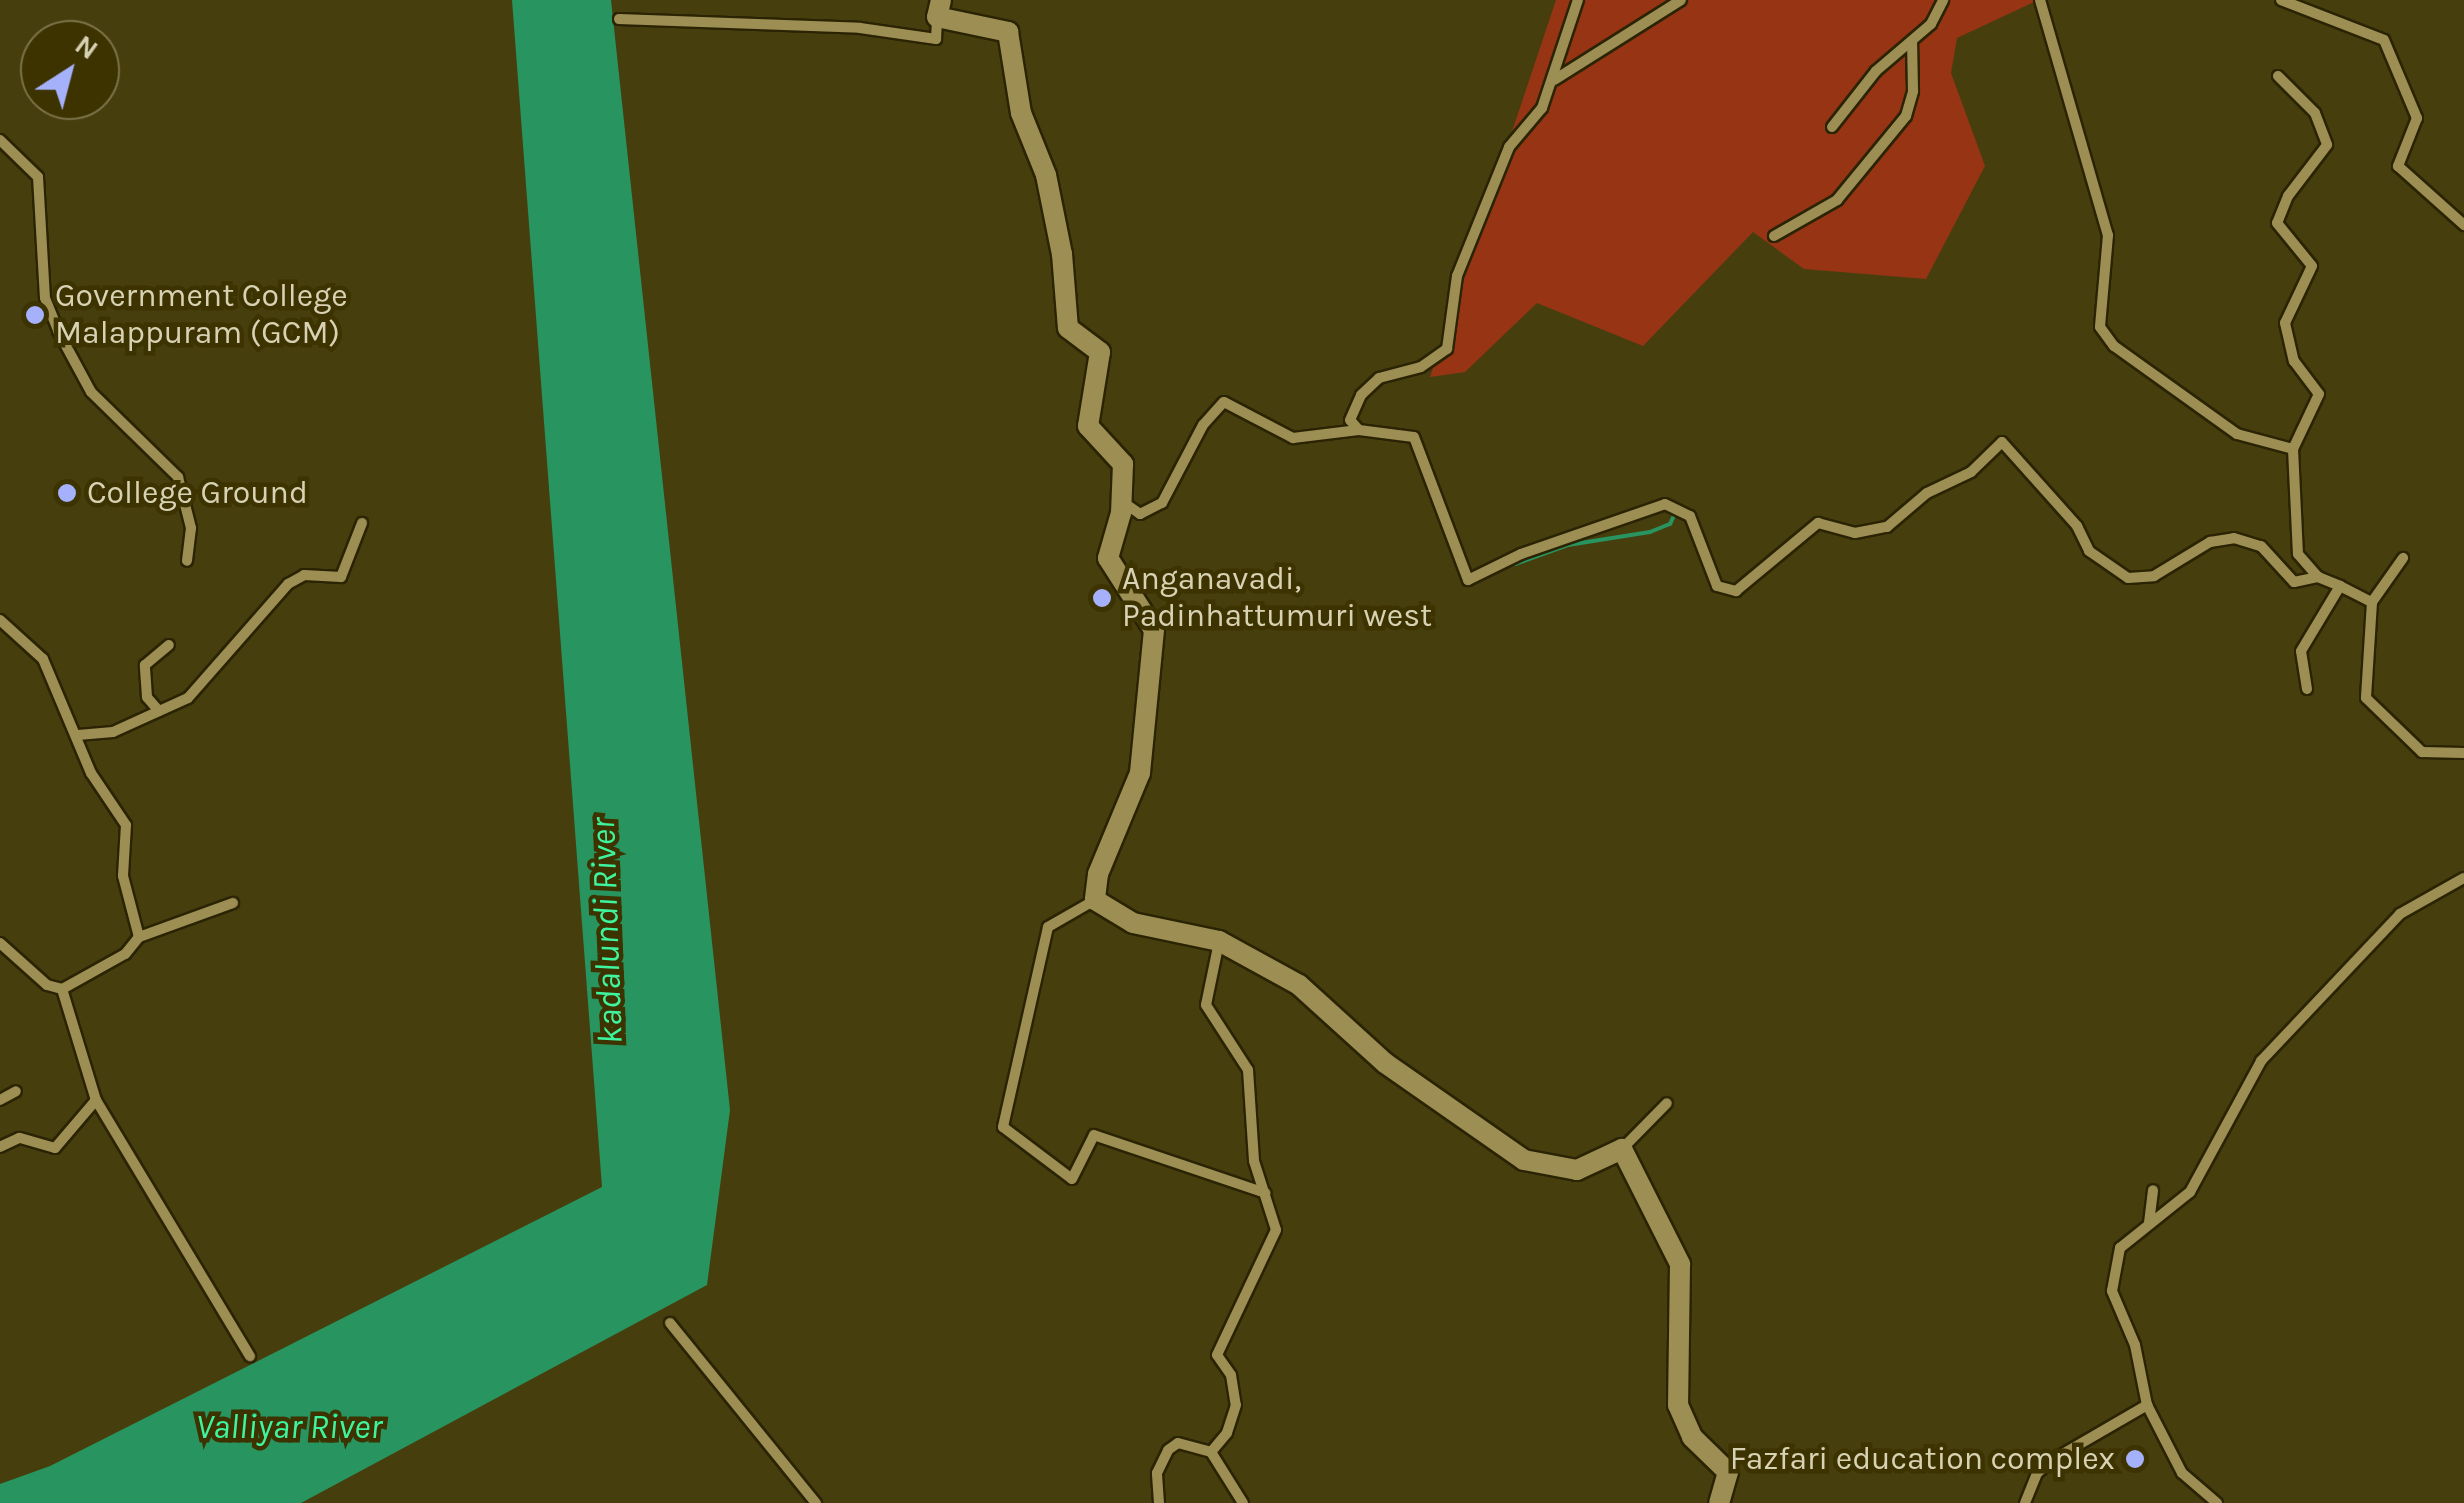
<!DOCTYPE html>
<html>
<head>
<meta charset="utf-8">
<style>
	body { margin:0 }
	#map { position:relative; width:2464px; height:1503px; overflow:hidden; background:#473e0e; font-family:Karla,sans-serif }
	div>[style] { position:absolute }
	.green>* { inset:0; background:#973414 }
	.water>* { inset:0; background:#28945f }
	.stream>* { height:4px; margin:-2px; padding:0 2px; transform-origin:2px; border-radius:2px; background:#28945f }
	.roads { filter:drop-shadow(2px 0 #2b2404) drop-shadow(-2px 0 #2b2404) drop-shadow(0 2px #2b2404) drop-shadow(0 -2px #2b2404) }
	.minor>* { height:10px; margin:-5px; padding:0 5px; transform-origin:5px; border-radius:5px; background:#9d8f53 }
	.secondary>* { height:20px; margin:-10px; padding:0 10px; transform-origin:10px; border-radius:10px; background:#9d8f53 }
	.dots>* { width:28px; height:28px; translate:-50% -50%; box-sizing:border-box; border:5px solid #3d3301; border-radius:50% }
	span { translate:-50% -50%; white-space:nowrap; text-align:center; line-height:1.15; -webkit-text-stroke:9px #3d3301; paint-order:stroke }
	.poi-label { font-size:32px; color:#d8d2b4 }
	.left { translate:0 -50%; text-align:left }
	.right { translate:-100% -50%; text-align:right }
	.water-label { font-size:35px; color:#3ef49e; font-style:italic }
	.north { position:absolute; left:20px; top:20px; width:100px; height:100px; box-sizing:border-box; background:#3d3301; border:2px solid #7b7349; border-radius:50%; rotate:36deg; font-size:28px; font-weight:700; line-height:40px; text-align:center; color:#d8d2b4 }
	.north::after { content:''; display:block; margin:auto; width:35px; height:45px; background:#a6b1fc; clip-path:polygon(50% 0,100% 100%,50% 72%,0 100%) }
</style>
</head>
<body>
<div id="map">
	<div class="green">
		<i style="clip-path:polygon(1556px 0,2038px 0,1957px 38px,1951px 73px,1985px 166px,1926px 279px,1804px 269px,1753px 232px,1643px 346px,1537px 303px,1465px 372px,1430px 377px)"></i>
	</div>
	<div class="water">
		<i style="clip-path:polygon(512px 0,611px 0,730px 1110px,707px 1285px,301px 1503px,0 1503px,0 1484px,50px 1466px,602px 1187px)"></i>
	</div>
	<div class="stream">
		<i style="left:1515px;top:564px;width:56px;rotate:-19.7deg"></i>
		<i style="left:1568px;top:545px;width:83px;rotate:-9deg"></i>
		<i style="left:1650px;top:532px;width:22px;rotate:-22deg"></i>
		<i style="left:1670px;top:524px;width:14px;rotate:-65deg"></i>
	</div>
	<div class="roads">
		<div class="minor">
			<i style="left:2040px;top:0;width:245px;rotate:73.9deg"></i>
			<i style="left:2108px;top:235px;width:92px;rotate:95deg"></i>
			<i style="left:2100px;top:327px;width:24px;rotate:54deg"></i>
			<i style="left:2114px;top:346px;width:151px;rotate:35.6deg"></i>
			<i style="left:2237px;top:434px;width:58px;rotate:15deg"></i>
			<i style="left:2293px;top:449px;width:105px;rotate:87.3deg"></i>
			<i style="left:2298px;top:554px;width:30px;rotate:49deg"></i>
			<i style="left:2318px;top:577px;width:24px;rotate:22deg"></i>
			<i style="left:2281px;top:0;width:110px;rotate:21.2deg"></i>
			<i style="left:2384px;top:40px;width:85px;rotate:67.1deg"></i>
			<i style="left:2417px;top:118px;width:52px;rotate:111.6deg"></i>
			<i style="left:2398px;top:166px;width:89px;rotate:41.8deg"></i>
			<i style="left:619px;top:19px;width:241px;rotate:2.1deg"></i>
			<i style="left:860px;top:28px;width:77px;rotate:8.2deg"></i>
			<i style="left:936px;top:39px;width:22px;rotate:-87deg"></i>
			<i style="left:2278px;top:76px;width:52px;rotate:45deg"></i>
			<i style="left:2315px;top:113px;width:34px;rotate:69deg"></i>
			<i style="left:2327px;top:145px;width:64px;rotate:127.4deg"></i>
			<i style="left:2288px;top:196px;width:29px;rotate:112deg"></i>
			<i style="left:2277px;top:223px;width:55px;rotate:50.9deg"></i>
			<i style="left:2312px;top:266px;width:63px;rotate:115.3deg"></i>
			<i style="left:2285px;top:323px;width:39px;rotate:77deg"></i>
			<i style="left:2294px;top:361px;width:41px;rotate:52.9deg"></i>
			<i style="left:2319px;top:394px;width:61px;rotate:115.3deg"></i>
			<i style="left:1554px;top:80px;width:150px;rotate:-32.2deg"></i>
			<i style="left:1832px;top:127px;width:71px;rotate:-51.8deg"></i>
			<i style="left:1876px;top:71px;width:72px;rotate:-40.5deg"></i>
			<i style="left:1931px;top:24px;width:27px;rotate:-63deg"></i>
			<i style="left:0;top:140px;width:53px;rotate:44.2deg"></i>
			<i style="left:38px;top:177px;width:121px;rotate:86.7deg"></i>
			<i style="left:45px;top:298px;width:35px;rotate:68deg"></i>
			<i style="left:58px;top:331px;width:69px;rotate:61.6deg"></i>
			<i style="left:91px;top:392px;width:122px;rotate:44.3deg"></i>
			<i style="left:178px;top:477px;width:53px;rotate:75.7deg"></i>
			<i style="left:191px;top:528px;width:33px;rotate:97deg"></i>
			<i style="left:1774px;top:236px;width:73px;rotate:-29.7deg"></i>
			<i style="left:1837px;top:200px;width:109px;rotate:-50.6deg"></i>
			<i style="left:1906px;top:116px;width:26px;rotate:-74deg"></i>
			<i style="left:1913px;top:91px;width:50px;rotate:-91.1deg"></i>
			<i style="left:1359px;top:430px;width:13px;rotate:-132deg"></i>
			<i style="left:1350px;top:420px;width:27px;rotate:-66deg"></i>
			<i style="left:1361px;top:395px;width:25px;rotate:-43deg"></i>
			<i style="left:1379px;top:378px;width:43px;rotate:-14.7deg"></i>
			<i style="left:1421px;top:367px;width:32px;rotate:-35deg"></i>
			<i style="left:1447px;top:349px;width:74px;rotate:-82.2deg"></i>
			<i style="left:1457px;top:276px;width:139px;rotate:-68deg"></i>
			<i style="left:1509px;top:147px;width:51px;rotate:-49.8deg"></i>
			<i style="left:1542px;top:108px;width:114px;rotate:-71.6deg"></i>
			<i style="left:1123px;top:502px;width:21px;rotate:35deg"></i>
			<i style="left:1140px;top:514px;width:25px;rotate:-27deg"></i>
			<i style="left:1162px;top:503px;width:88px;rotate:-62.3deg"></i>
			<i style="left:1203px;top:425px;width:31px;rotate:-48deg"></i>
			<i style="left:1224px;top:402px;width:78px;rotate:27.6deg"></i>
			<i style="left:1293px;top:438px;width:66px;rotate:-6.9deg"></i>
			<i style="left:1359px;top:430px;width:55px;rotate:7.3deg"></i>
			<i style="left:1414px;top:437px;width:153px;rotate:69.3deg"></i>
			<i style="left:1468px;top:580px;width:59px;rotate:-26.1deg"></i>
			<i style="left:1521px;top:554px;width:152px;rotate:-19.1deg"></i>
			<i style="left:1665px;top:504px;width:28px;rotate:26deg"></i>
			<i style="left:1690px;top:516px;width:75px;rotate:68.9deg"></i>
			<i style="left:1717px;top:586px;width:20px;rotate:15deg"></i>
			<i style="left:1736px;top:591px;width:107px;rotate:-39.7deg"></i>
			<i style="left:1818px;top:523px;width:38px;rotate:15deg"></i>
			<i style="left:1855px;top:533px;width:33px;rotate:-11deg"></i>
			<i style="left:1887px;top:527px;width:52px;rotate:-40.4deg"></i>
			<i style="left:1927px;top:493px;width:49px;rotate:-25.5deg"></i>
			<i style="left:1971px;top:472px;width:43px;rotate:-44.1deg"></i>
			<i style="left:2002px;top:442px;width:113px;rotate:48.2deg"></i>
			<i style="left:2077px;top:526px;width:28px;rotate:64deg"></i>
			<i style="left:2089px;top:551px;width:47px;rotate:34.7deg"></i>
			<i style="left:2128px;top:578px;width:26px;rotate:-4deg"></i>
			<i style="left:2154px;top:576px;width:66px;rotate:-31.3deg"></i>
			<i style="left:2210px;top:542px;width:24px;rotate:-9deg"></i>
			<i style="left:2234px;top:538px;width:28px;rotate:17deg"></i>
			<i style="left:2261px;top:546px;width:49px;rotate:47.5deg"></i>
			<i style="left:2294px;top:582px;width:25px;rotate:-12deg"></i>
			<i style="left:2372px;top:602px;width:96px;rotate:93.6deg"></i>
			<i style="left:2366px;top:698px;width:78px;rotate:44deg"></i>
			<i style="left:2422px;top:752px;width:42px;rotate:1.4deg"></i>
			<i style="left:0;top:620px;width:58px;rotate:42.2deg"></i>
			<i style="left:43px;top:659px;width:124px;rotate:67.2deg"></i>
			<i style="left:91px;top:773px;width:63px;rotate:56.1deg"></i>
			<i style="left:126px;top:825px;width:51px;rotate:93.4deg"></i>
			<i style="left:123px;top:876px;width:63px;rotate:75.3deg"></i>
			<i style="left:139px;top:937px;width:22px;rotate:129deg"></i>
			<i style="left:125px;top:954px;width:72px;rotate:150.9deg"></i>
			<i style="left:62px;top:989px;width:116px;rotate:73deg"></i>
			<i style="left:96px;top:1100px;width:63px;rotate:130.5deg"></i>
			<i style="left:55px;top:1148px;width:37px;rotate:-164deg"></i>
			<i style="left:19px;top:1138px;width:21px;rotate:155deg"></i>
			<i style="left:2307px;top:689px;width:38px;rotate:-99deg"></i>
			<i style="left:2301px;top:651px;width:76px;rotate:-59deg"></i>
			<i style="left:2340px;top:586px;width:36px;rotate:27deg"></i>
			<i style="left:2372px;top:602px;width:54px;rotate:-54.8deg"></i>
			<i style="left:159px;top:711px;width:18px;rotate:-131deg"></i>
			<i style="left:147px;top:697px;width:32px;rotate:-94deg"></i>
			<i style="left:145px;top:665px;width:31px;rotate:-40deg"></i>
			<i style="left:78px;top:735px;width:35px;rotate:-5deg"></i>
			<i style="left:113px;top:732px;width:82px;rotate:-24.4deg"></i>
			<i style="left:188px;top:698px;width:152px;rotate:-48.7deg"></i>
			<i style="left:288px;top:584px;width:18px;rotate:-29deg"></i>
			<i style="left:304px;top:575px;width:37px;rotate:3deg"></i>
			<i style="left:341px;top:577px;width:58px;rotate:-68.7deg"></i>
			<i style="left:1095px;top:900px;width:54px;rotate:150.1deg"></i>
			<i style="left:1048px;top:927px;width:205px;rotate:102.7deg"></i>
			<i style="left:1003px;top:1127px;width:86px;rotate:37deg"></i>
			<i style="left:1072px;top:1179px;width:49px;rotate:-63.4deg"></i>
			<i style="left:1094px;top:1135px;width:181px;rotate:18.7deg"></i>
			<i style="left:139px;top:937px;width:100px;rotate:-19.9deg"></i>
			<i style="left:1219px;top:942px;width:64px;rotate:101.7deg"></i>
			<i style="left:1206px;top:1005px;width:77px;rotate:57.1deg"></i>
			<i style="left:1248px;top:1070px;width:91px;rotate:86.2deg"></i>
			<i style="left:1254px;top:1161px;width:72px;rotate:72.3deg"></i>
			<i style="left:1276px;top:1230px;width:138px;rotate:115.3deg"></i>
			<i style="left:1217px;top:1355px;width:24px;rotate:55deg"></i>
			<i style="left:1231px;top:1375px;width:30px;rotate:81deg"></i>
			<i style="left:1236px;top:1405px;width:29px;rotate:108deg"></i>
			<i style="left:1227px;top:1433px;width:25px;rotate:130deg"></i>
			<i style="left:1211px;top:1452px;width:60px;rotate:57.9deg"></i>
			<i style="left:0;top:943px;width:63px;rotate:41.8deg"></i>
			<i style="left:47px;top:985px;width:16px;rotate:15deg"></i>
			<i style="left:0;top:1100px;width:18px;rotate:-29deg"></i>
			<i style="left:96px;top:1100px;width:299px;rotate:59deg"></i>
			<i style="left:1622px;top:1149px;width:64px;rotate:-45.6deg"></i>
			<i style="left:2149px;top:1223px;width:33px;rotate:-83deg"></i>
			<i style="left:670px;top:1323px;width:232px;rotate:51deg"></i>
			<i style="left:1159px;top:1503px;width:30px;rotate:-94deg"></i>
			<i style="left:1157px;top:1473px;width:25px;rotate:-64deg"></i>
			<i style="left:1168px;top:1450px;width:12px;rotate:-35deg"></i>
			<i style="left:1178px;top:1443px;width:34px;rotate:15deg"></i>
			<i style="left:2025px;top:1503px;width:32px;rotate:-68deg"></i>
			<i style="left:2037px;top:1473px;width:22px;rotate:-39deg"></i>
			<i style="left:2054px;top:1459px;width:108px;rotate:-30.1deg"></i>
			<i style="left:2217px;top:1503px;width:46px;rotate:-139.4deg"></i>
			<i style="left:2182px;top:1473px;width:76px;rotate:-117.2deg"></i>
			<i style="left:2147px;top:1405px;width:61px;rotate:-101.3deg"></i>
			<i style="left:2135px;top:1345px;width:59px;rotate:-113.1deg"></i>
			<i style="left:2112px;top:1291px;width:44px;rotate:-79.5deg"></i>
			<i style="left:2120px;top:1248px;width:90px;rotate:-38.7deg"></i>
			<i style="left:2190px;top:1192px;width:149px;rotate:-61.5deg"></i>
			<i style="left:2261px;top:1061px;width:202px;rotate:-46.6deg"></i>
			<i style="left:2400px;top:914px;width:73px;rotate:-29.4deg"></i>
		</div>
		<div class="secondary">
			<i style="left:941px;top:0;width:17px;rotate:103deg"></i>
			<i style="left:937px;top:17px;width:73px;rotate:11.9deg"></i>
			<i style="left:1008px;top:32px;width:82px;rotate:80.9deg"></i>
			<i style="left:1021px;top:113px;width:67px;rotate:68deg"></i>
			<i style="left:1046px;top:175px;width:81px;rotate:78.6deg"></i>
			<i style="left:1062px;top:254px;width:74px;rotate:85.4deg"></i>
			<i style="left:1068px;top:328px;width:40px;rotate:37deg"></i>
			<i style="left:1100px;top:352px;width:75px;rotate:99.2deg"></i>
			<i style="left:1088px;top:426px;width:52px;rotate:47.4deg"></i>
			<i style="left:1123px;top:464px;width:49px;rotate:92.3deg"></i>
			<i style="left:1121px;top:513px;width:47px;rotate:106.1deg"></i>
			<i style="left:1108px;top:558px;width:85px;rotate:57.4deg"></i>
			<i style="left:1154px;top:630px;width:144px;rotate:95.6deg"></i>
			<i style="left:1140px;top:773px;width:109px;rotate:112.6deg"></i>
			<i style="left:1098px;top:874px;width:26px;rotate:97deg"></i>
			<i style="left:1095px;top:900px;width:44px;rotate:31.2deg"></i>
			<i style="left:1133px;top:923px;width:88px;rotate:11.8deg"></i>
			<i style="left:1219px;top:941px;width:91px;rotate:28.8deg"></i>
			<i style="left:1299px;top:985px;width:116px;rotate:42.2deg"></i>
			<i style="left:1385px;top:1063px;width:169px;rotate:34.9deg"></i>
			<i style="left:1524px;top:1160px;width:54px;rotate:10.7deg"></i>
			<i style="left:1577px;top:1170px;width:50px;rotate:-25deg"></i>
			<i style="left:1622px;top:1149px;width:129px;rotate:63.2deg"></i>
			<i style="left:1680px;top:1264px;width:141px;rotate:90.8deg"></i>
			<i style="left:1678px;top:1405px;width:35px;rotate:66deg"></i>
			<i style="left:1692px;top:1437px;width:50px;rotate:44.2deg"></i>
			<i style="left:1728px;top:1472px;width:32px;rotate:106deg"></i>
		</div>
	</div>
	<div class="dots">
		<i style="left:35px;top:315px;background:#a6b1fc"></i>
		<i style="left:67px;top:493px;background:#a6b1fc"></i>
		<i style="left:1102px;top:598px;background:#a6b1fc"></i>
		<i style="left:2135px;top:1459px;background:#a6b1fc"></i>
	</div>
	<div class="poi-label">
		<span class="left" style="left:55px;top:315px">Government College<br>Malappuram (GCM)</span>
		<span class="left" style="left:87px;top:493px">College Ground</span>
		<span class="left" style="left:1122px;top:598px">Anganavadi,<br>Padinhattumuri west</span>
		<span class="right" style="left:2115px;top:1459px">Fazfari education complex</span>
	</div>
	<div class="water-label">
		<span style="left:607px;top:931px;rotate:-92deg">kadalundi River</span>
		<span style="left:289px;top:1427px">Valliyar River</span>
	</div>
	<div class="north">N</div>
</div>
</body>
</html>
